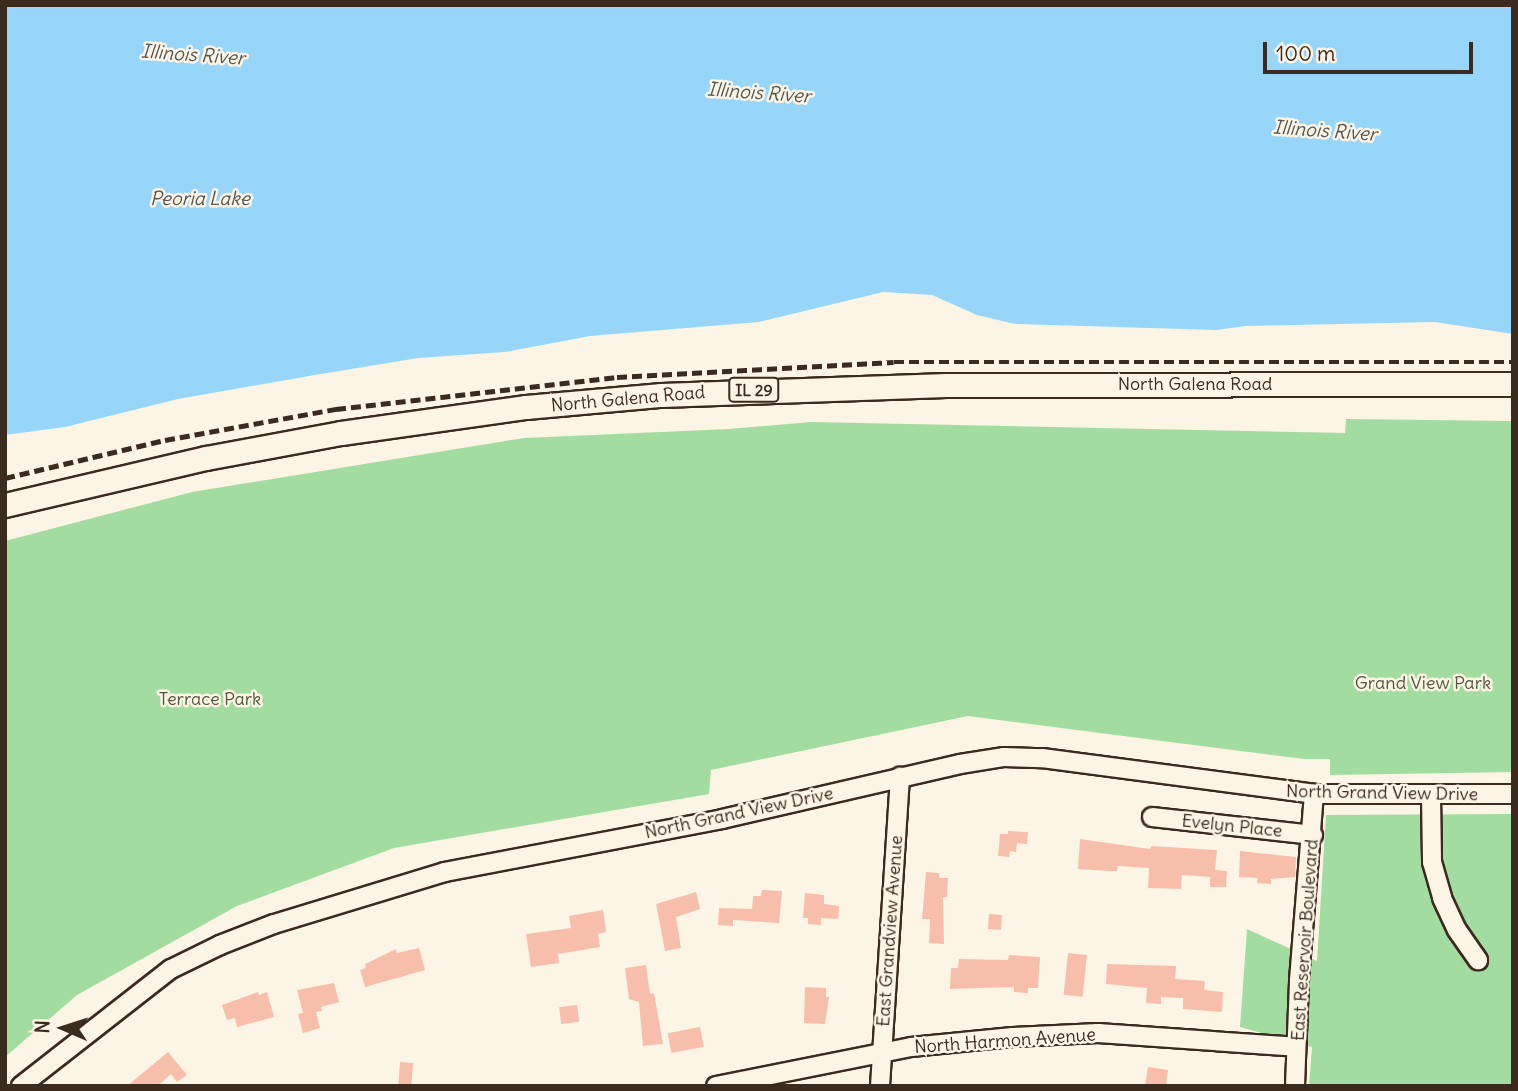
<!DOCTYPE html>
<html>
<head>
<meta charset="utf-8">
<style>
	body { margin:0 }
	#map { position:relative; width:1518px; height:1091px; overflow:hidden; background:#fcf5e5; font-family:Delius,sans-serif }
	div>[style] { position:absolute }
	.green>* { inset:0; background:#a3dca0 }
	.water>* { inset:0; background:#98d6f9 }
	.building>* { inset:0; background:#f7bfab; transform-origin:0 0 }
	.roads { filter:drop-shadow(2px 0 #3b2a1e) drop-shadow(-2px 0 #3b2a1e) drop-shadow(0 2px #3b2a1e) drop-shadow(0 -2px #3b2a1e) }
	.minor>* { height:18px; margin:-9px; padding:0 9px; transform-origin:9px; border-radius:9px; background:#fcf5e5 }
	.major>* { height:23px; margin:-11.5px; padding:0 11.5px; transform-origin:11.5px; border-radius:11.5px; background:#fcf5e5 }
	.rail>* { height:4.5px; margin-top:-2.25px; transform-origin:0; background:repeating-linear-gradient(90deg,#3b2a1e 0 10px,transparent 0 15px) }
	span { translate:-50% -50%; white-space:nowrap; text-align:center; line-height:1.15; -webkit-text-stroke:5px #fcf5e5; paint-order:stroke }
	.shield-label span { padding:2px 5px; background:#fcf5e5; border:2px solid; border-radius:5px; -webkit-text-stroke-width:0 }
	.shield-label { font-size:16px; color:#3b2a1e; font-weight:700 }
	.street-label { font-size:18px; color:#3b2a1e }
	.park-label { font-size:18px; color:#55563e }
	.water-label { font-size:19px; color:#525555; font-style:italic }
	.frame { position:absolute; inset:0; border:7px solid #3b2a1e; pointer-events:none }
	.north { position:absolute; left:28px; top:993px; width:70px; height:70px; -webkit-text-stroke:5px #fcf5e5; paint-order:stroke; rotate:273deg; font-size:19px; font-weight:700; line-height:28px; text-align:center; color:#3b2a1e }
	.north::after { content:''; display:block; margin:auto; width:24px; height:32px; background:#3b2a1e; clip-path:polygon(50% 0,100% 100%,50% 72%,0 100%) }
	.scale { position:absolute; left:1263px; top:42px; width:210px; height:32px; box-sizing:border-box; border:4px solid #3b2a1e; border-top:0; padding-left:9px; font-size:21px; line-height:24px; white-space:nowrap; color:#3b2a1e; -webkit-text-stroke:5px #fcf5e5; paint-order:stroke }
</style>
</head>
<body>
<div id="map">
	<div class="green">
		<i style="clip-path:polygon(1346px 419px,1513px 421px,1513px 772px,1330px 775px,1330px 759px,1304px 759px,968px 716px,711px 770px,709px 794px,394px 848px,237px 906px,77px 995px,5px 1057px,5px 541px,192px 492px,524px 438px,729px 429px,811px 422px,1345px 433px)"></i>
		<i style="clip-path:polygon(1513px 814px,1513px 1086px,1309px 1086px,1312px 1047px,1240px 1027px,1247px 929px,1317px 961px,1326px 815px)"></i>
	</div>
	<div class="water">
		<i style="clip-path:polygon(5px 5px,1513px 5px,1513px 334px,1435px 322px,1246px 326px,1216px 330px,1015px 324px,977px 315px,932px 295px,883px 292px,759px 322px,590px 336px,505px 352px,418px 358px,315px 375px,178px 399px,65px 427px,5px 435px)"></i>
	</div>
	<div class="building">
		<i style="clip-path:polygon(1008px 831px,1028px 832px,1027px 844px,1017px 843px,1016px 852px,1010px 851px,1009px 857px,998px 856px,1000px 834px,1008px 834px)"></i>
		<i style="clip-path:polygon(1080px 839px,1150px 849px,1151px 846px,1217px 850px,1215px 870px,1227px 871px,1226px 887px,1210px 887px,1210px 877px,1182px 875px,1181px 889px,1148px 888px,1149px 868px,1118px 866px,1117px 871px,1109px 871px,1078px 869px)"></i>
		<i style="clip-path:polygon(1240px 851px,1296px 857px,1295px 877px,1271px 879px,1271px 884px,1257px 883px,1258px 878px,1239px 877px)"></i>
		<i style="clip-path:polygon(926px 872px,939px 873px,939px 878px,948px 878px,947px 897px,943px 897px,944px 944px,929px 943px,930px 919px,922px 919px)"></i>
		<i style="clip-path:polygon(762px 890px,782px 891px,779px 923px,733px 920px,733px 926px,718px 925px,719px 908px,752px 909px,753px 896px,761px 896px)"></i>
		<i style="clip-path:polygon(696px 892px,700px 909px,676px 917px,681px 948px,665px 951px,656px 904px)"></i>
		<i style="clip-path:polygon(805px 893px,824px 895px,824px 904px,839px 906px,838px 919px,821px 918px,821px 925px,808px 924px,808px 918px,803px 918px)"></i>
		<i style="clip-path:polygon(603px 910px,606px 932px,598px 934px,600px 947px,558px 954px,559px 963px,531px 967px,526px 934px,571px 928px,569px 916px)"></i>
		<i style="left:989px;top:914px;width:13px;height:15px;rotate:4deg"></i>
		<i style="clip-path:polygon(419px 948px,425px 970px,365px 987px,360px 970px,366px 968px,365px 964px,396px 949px,397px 953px)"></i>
		<i style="left:1068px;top:953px;width:19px;height:42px;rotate:6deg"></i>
		<i style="clip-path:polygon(1009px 955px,1040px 957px,1038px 988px,1028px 988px,1028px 993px,1014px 992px,1014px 987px,950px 989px,951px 968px,958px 968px,959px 959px,1008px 960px)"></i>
		<i style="clip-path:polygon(1107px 964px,1176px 966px,1175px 979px,1205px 981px,1204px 990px,1223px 992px,1222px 1012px,1183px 1009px,1183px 998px,1161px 997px,1161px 1004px,1146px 1003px,1147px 988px,1106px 984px)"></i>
		<i style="clip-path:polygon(646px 965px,650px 994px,654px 993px,663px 1044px,643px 1046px,639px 1002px,629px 999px,625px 968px)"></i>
		<i style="clip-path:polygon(334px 983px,339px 1002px,321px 1007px,322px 1011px,316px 1012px,320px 1028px,303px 1033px,298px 1014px,303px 1013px,297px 990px)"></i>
		<i style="clip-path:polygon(805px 987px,826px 988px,826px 997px,829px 997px,825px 1024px,804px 1023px)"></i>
		<i style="clip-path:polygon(258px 992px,259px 995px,267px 992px,274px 1017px,237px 1027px,235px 1018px,227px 1020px,222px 1005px)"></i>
		<i style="left:577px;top:1005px;width:17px;height:18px;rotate:83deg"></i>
		<i style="left:700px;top:1027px;width:20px;height:33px;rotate:79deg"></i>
		<i style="clip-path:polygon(168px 1052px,187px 1075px,177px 1082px,171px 1074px,157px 1086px,127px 1086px)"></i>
		<i style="left:400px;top:1062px;width:13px;height:24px;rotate:4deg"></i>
		<i style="clip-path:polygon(1148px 1067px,1168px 1070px,1166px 1086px,1145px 1086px)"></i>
	</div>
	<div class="roads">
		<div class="minor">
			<i style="left:1431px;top:796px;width:66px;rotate:89.1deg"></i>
			<i style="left:1432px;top:862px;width:37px;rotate:74deg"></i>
			<i style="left:1442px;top:898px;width:35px;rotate:65deg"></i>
			<i style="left:1457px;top:930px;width:37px;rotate:55deg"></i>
			<i style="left:1152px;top:817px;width:162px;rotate:6.4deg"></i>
			<i style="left:21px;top:1086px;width:190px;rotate:-38deg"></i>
			<i style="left:171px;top:969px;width:55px;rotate:-26.1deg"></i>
			<i style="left:220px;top:945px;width:58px;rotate:-21.3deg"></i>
			<i style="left:274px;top:924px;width:179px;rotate:-16.9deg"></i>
			<i style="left:445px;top:872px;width:282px;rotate:-10.8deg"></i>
			<i style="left:722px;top:819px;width:244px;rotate:-13deg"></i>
			<i style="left:960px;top:764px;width:45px;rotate:-9deg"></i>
			<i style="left:1004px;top:757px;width:38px;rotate:2deg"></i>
			<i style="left:1042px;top:758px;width:274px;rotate:7.5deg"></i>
			<i style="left:1314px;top:794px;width:199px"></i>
			<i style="left:716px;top:1086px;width:199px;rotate:-11.3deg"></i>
			<i style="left:911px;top:1047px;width:102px;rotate:-5.6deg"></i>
			<i style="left:1013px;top:1037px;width:85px;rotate:-2.7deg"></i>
			<i style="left:1098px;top:1033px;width:198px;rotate:4deg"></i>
			<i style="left:880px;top:1086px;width:310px;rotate:-86.3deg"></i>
			<i style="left:1295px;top:1086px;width:106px;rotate:-87.8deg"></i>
			<i style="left:1299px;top:980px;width:187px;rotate:-85.4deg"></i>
		</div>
		<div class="major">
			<i style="left:5px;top:505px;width:206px;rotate:-13.2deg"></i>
			<i style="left:206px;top:458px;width:137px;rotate:-10.5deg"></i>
			<i style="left:341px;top:433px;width:187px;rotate:-8deg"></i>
			<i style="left:526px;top:407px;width:136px;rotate:-5.1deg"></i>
			<i style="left:661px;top:395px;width:285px;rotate:-2deg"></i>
			<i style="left:946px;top:385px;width:567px;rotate:-0.1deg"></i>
		</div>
	</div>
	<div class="rail">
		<i style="left:5px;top:478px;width:164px;rotate:-13.4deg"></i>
		<i style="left:165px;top:440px;width:174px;rotate:-10.3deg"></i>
		<i style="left:336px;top:409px;width:283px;rotate:-6.5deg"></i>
		<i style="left:617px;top:377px;width:277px;rotate:-3.1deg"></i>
		<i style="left:894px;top:362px;width:619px"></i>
	</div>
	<div class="shield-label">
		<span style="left:754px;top:390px">IL 29</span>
	</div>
	<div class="street-label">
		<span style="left:1195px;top:384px">North Galena Road</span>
		<span style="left:628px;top:399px;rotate:-5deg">North Galena Road</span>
		<span style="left:1382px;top:793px;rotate:1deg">North Grand View Drive</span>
		<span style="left:739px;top:813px;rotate:-12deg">North Grand View Drive</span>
		<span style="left:1232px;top:826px;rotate:6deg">Evelyn Place</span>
		<span style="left:890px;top:931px;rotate:-86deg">East Grandview Avenue</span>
		<span style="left:1305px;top:940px;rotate:-86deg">East Reservoir Boulevard</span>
		<span style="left:1005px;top:1041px;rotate:-4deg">North Harmon Avenue</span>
	</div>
	<div class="park-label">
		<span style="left:1423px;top:683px">Grand View Park</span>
		<span style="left:210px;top:699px">Terrace Park</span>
	</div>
	<div class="water-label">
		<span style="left:193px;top:55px;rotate:4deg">Illinois River</span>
		<span style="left:759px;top:93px;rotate:4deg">Illinois River</span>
		<span style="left:1325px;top:131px;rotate:4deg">Illinois River</span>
		<span style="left:200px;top:199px">Peoria Lake</span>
	</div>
	<div class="frame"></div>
	<div class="north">N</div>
	<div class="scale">100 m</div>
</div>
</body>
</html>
